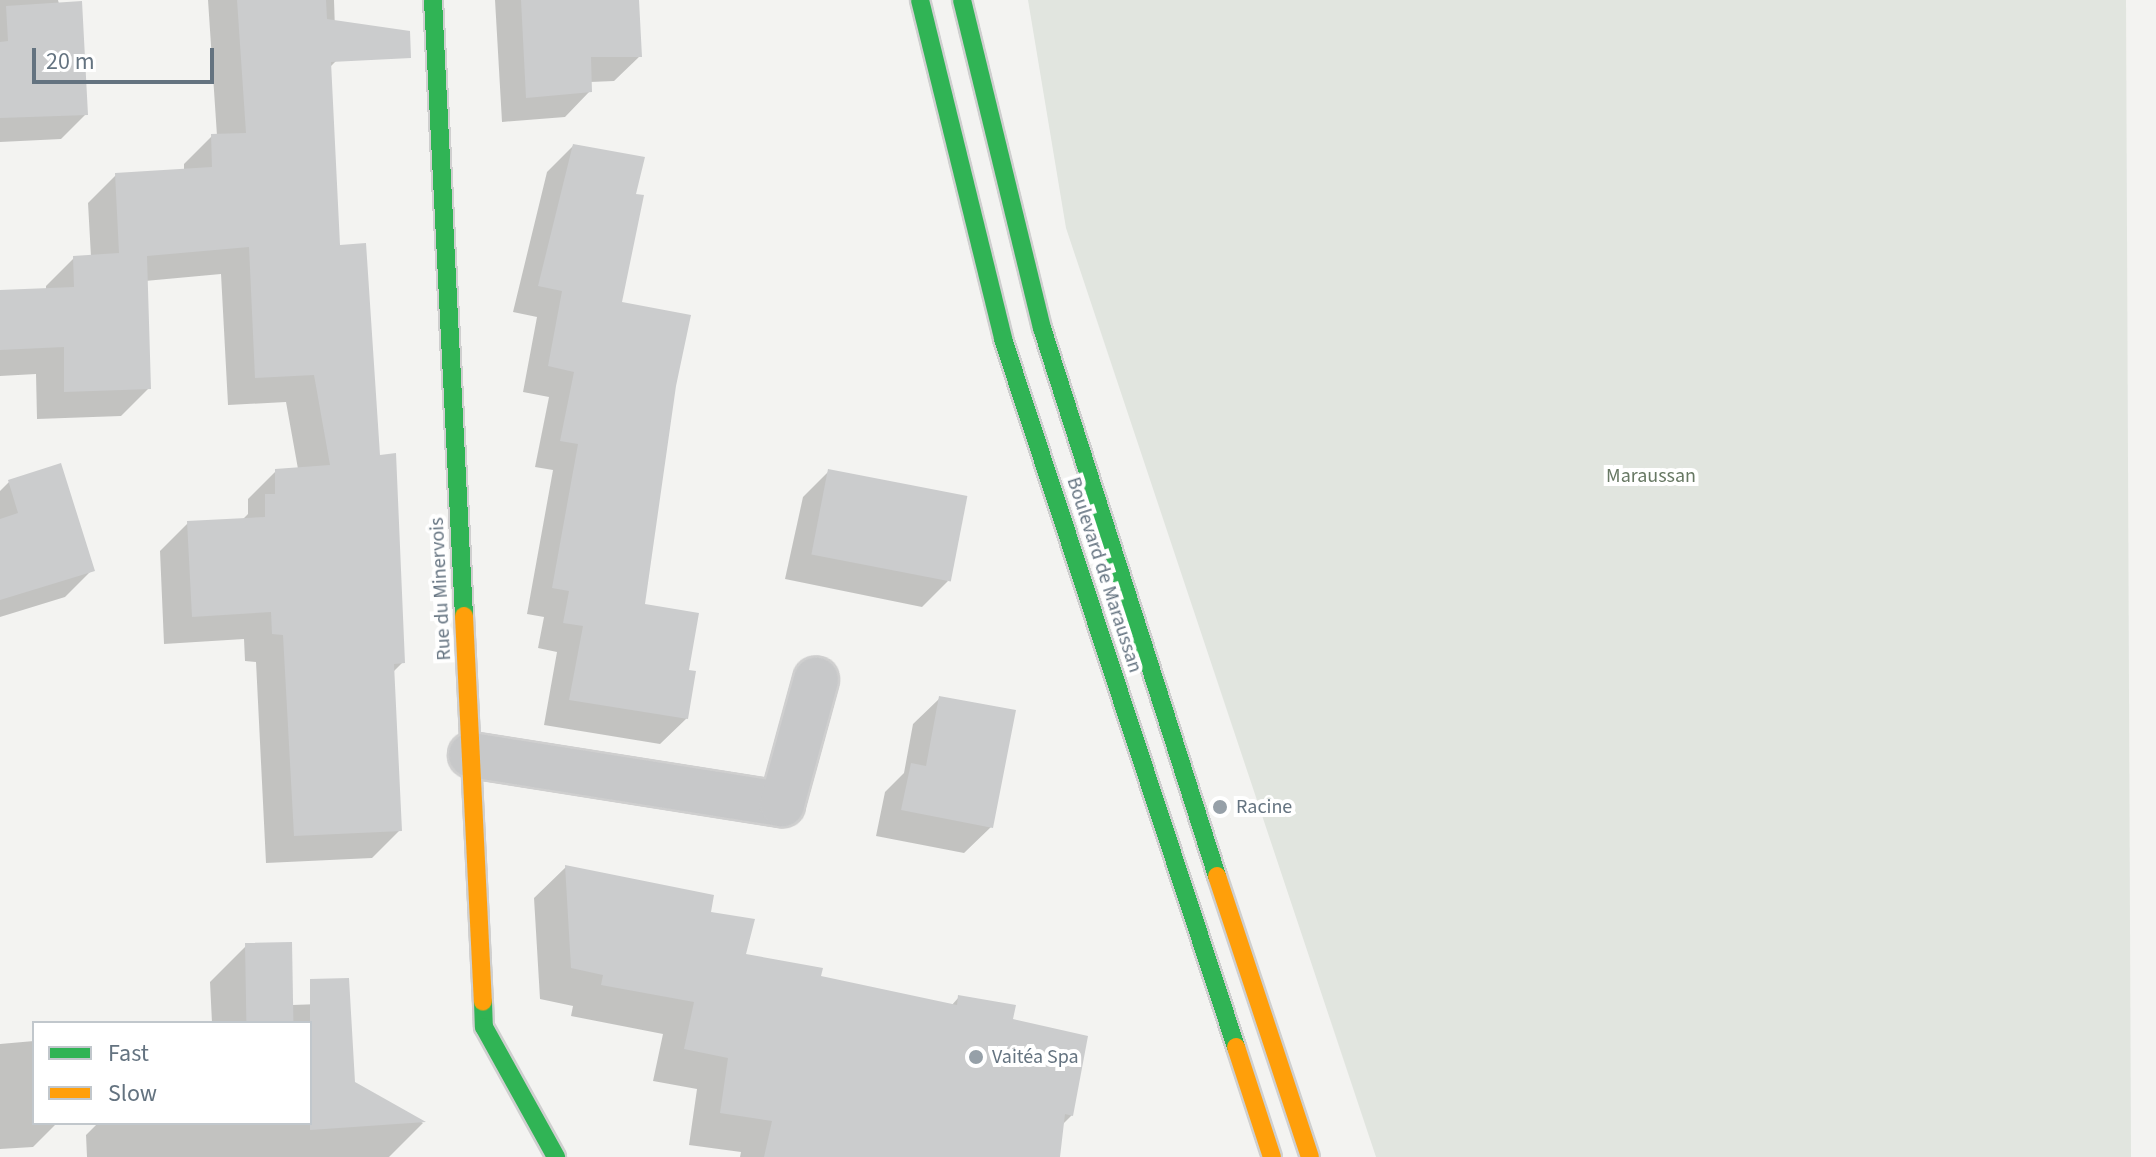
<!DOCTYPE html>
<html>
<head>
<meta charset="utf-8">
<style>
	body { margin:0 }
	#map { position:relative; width:2156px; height:1157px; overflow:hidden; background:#f3f3f1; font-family:"Source Sans 3",sans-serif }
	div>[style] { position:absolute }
	.green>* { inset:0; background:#e1e5df }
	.shadow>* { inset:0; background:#0003 }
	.building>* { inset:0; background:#cbcccd; transform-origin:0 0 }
	.roads { filter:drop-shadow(2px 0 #cfcfcf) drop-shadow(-2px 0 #cfcfcf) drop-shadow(0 2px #cfcfcf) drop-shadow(0 -2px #cfcfcf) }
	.street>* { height:44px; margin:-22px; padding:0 22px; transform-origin:22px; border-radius:22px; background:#c7c8c9 }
	.fast>* { height:18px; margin:-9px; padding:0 9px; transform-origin:9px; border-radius:9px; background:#30b455 }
	.slow>* { height:18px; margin:-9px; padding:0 9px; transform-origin:9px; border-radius:9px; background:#ff9f0a }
	.dots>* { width:22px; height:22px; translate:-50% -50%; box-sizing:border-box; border:4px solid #fff; border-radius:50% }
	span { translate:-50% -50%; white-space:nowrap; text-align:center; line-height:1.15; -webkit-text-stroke:8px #fff; paint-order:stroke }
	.park-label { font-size:20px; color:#677863 }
	.street-label { font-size:20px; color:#647380 }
	.poi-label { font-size:20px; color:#647380 }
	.left { translate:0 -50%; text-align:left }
	.legend { position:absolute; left:32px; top:1021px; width:280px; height:104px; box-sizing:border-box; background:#fff; border:2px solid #c1c7cc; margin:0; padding:10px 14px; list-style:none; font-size:24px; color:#647380 }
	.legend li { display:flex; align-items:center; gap:16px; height:40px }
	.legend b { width:40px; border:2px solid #c1c7cc }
	.scale { position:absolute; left:32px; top:48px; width:182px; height:36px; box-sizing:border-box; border:4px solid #647380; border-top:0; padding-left:10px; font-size:24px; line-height:28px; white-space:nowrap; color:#647380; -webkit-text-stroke:6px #fff; paint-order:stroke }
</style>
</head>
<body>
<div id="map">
	<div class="green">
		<i style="clip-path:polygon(1028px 0,2126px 0,2131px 1157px,1376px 1157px,1066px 228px)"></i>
	</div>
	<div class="shadow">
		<i style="clip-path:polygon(0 0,58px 0,86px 114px,61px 139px,0 142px)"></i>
		<i style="clip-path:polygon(208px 0,334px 0,336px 61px,329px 68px,339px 247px,378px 458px,403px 662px,393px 672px,400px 830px,372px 858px,266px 863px,256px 662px,245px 661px,244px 639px,164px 644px,160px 551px,188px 523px,242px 520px,248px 514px,248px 499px,276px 471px,298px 469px,286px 402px,228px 405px,221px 274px,145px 281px,149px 388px,121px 416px,37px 419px,36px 374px,0 376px,0 292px,46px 290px,46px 286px,74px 258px,91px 257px,88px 203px,116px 175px,184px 171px,184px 164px,212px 136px,217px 136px)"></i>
		<i style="clip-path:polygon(495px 0,637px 0,640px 56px,614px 81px,590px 82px,590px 91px,565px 117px,502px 122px)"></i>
		<i style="clip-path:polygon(573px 146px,634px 196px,620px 304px,674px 386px,642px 606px,686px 672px,687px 718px,660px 744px,544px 725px,557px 652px,538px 648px,544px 617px,527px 614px,553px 470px,535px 467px,549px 397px,523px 392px,537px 317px,513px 312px,547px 172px)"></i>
		<i style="clip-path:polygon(829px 471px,948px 581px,922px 607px,785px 579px,803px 497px)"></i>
		<i style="clip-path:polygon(9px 482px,92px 570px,65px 597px,0 617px,0 491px)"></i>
		<i style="clip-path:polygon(940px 698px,991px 827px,964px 853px,876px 836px,885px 792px,904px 773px,913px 724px)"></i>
		<i style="clip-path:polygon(566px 867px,708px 913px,744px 955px,819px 977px,951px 1006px,959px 997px,1011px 1020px,1072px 1115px,1040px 1147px,1015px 1157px,740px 1157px,741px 1152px,689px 1145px,697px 1089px,653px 1081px,663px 1034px,571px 1016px,573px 1006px,540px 999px,534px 898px)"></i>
		<i style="clip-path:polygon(246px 946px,292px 1005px,349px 1003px,353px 1083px,423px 1123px,389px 1157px,87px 1157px,86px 1135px,98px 1123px,310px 1123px,310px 1023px,212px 1023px,210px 982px)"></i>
		<i style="clip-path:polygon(34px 1041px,34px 1123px,57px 1123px,33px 1147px,0 1149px,0 1044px)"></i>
	</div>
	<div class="building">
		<i style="clip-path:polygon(237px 0,326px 0,327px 19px,410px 31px,411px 58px,331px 62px,340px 245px,366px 243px,380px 455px,396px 453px,405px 663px,394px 664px,402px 831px,294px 836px,283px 635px,272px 634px,271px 612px,192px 617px,187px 521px,265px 517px,265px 494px,275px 494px,275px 469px,330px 465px,314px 375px,255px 378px,249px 247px,147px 256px,151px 389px,64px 392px,64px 347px,0 350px,0 290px,74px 287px,73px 256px,119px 253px,115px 173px,212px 167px,211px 134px,246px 133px)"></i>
		<i style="clip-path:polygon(521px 0,639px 0,642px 57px,591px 57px,592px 92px,526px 98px)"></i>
		<i style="clip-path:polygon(82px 1px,88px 115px,0 118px,0 42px,8px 41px,6px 6px)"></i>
		<i style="clip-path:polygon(573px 144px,645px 157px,636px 194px,644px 195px,622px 302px,691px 315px,676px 386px,645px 604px,699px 613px,689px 670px,696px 671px,688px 719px,569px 700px,583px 626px,563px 623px,569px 591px,552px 588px,578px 444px,560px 441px,574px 372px,548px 366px,562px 291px,538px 286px)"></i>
		<i style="clip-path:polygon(61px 463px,95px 571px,0 600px,0 519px,18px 513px,8px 480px)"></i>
		<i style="left:828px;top:469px;width:142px;height:87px;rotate:11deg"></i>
		<i style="clip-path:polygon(939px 696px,1016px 710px,993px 828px,901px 810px,911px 763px,926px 766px)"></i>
		<i style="clip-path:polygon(565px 865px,714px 895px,711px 912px,755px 919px,746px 954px,823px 968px,821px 976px,957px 1005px,958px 995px,1016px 1005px,1013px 1019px,1088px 1036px,1073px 1116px,1065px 1114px,1060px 1157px,764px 1157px,772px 1121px,720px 1113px,728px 1058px,684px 1049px,694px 1002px,601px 985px,603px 975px,571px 968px)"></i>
		<i style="left:292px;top:942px;width:81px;height:47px;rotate:89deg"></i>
		<i style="clip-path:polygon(349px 978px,355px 1082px,426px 1122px,310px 1130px,310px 979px)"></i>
	</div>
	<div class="roads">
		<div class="street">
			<i style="left:471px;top:755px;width:315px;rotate:9deg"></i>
			<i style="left:782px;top:804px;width:129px;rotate:-74.7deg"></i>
		</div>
		<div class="fast">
			<i style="left:433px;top:0;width:617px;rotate:87.12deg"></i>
			<i style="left:920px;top:0;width:349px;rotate:76.2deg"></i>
			<i style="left:1003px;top:339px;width:745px;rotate:71.78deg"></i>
			<i style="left:962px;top:0;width:338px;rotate:76.3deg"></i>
			<i style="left:1042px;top:328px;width:575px;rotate:72.29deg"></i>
			<i style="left:483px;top:1002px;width:25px;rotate:88deg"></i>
			<i style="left:484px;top:1027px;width:149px;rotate:61deg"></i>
		</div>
		<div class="slow">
			<i style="left:464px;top:616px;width:386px;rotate:87.2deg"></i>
			<i style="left:1217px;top:876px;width:296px;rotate:71.7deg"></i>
			<i style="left:1236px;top:1047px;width:116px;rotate:71.9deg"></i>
		</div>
	</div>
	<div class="dots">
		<i style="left:1220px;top:807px;background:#96a0a8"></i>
		<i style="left:976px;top:1057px;background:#96a0a8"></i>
	</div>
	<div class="park-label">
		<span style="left:1651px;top:476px">Maraussan</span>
	</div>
	<div class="street-label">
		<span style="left:1104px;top:575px;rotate:72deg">Boulevard de Maraussan</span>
		<span style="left:441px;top:589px;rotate:-93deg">Rue du Minervois</span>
	</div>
	<div class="poi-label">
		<span class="left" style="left:1236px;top:807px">Racine</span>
		<span class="left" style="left:992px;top:1057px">Vaitéa Spa</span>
	</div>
	<ul class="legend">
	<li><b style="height:10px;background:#30b455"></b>Fast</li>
	<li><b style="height:10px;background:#ff9f0a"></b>Slow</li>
	</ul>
	<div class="scale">20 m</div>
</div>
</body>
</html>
